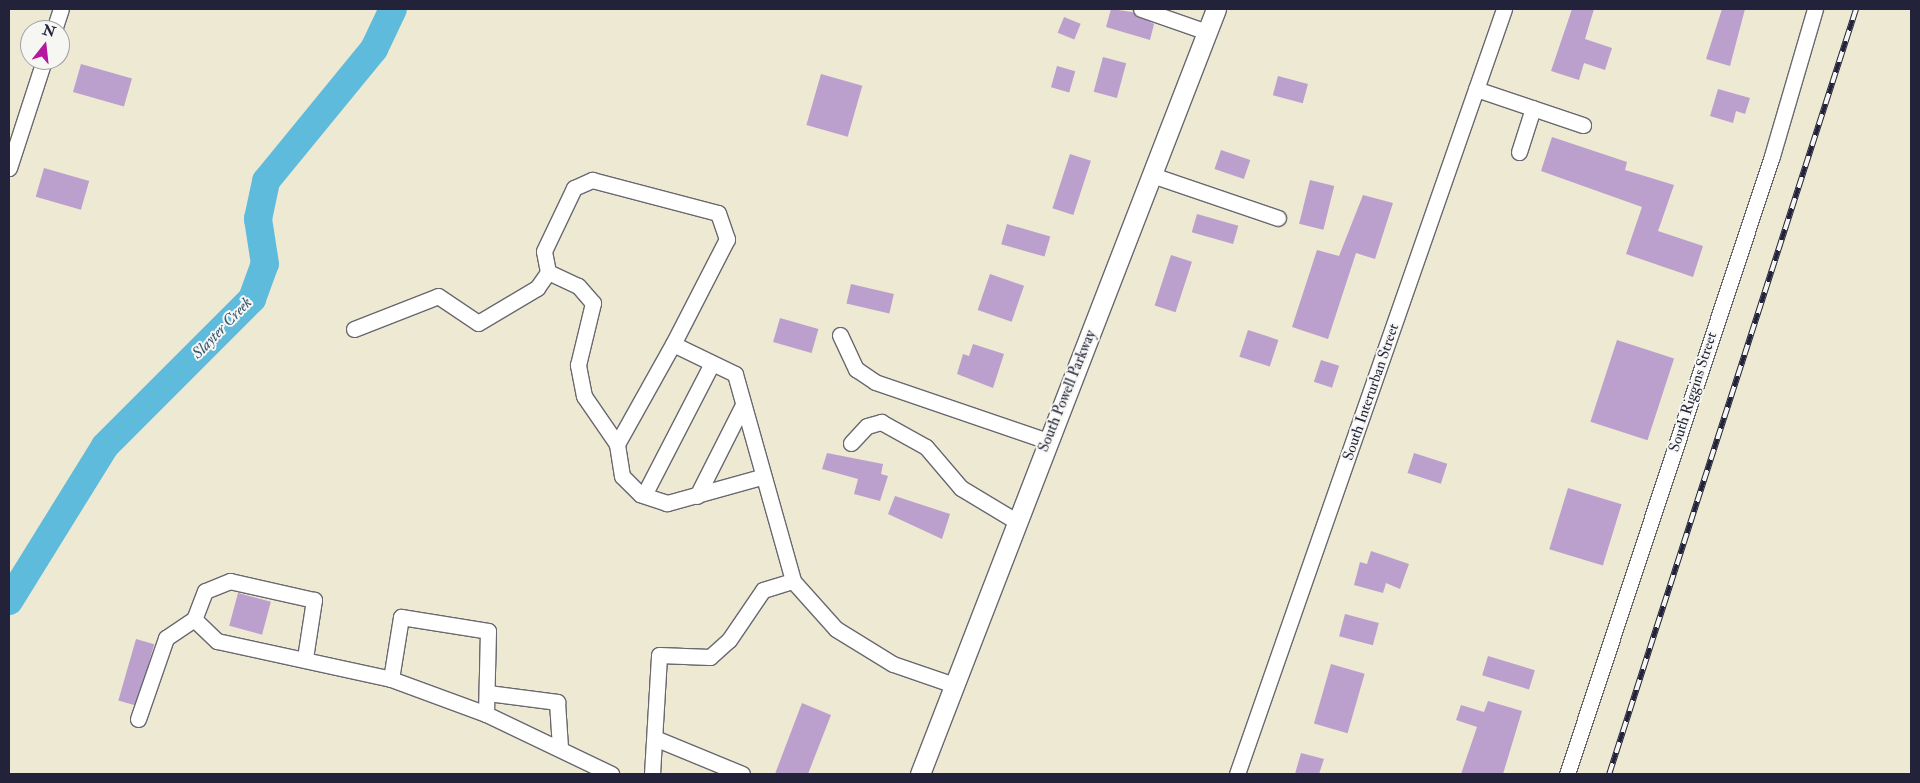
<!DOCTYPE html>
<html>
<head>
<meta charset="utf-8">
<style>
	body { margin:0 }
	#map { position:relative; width:1920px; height:783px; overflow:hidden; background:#eee9d2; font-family:"IM FELL Double Pica",serif }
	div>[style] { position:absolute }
	.river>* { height:28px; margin:-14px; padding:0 14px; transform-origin:14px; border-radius:14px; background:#5ebbdc }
	.building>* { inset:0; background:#bba0ce; transform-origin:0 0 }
	.roads { filter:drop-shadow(1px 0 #696870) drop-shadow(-1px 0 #696870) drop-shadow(0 1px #696870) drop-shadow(0 -1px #696870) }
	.minor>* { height:15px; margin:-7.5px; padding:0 7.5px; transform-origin:7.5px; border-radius:7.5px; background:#fff }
	.major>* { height:19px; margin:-9.5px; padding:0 9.5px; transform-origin:9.5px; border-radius:9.5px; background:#fff }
	.rail>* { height:5.5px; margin-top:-2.75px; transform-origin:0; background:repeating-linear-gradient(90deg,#f6f6f2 0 11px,#22223b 0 22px); box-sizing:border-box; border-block:1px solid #22223b }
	span { translate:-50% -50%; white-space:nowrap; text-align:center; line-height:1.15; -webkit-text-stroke:4px #f6f6f2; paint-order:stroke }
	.street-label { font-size:15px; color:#22223b }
	.water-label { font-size:16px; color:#375873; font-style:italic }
	.frame { position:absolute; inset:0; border:10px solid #22223b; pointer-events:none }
	.north { position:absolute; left:20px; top:20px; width:50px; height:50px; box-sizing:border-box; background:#f6f6f2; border:1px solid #a1a1a9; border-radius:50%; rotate:16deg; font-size:14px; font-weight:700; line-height:20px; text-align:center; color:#22223b }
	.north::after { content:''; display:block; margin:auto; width:18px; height:22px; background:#b5179e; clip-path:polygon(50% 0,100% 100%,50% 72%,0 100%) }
</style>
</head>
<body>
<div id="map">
	<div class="river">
		<i style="left:9px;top:601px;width:182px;rotate:-58.2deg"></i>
		<i style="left:105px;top:446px;width:208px;rotate:-45deg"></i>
		<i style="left:252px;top:299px;width:37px;rotate:-70deg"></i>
		<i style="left:265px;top:264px;width:46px;rotate:-98.8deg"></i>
		<i style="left:258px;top:219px;width:39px;rotate:-78deg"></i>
		<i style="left:266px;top:181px;width:171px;rotate:-50.7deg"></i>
		<i style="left:374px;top:49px;width:44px;rotate:-64.6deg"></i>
	</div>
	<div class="building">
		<i style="clip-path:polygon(1111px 9px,1132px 12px,1154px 24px,1150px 40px,1106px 27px)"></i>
		<i style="clip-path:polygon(1572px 9px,1594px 9px,1585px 39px,1612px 48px,1605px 70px,1584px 63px,1579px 80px,1551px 71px)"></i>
		<i style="clip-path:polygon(1722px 9px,1745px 9px,1730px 66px,1706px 59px)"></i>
		<i style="left:1064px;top:17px;width:18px;height:17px;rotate:22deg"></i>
		<i style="left:1103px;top:57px;width:24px;height:36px;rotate:15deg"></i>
		<i style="left:81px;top:64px;width:53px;height:29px;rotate:16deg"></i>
		<i style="left:1057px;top:66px;width:19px;height:22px;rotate:16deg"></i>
		<i style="left:821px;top:74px;width:43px;height:53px;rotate:16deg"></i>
		<i style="left:1278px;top:76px;width:31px;height:20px;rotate:15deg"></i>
		<i style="clip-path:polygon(1718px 89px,1750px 98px,1745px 114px,1736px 111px,1733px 123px,1710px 116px)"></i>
		<i style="clip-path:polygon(1552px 137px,1627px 162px,1625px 170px,1674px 185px,1658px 231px,1703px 246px,1693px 277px,1626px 254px,1642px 207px,1541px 171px)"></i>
		<i style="left:1221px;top:150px;width:31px;height:20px;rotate:19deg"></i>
		<i style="left:1070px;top:154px;width:22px;height:57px;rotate:18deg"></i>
		<i style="left:44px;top:168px;width:47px;height:30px;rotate:16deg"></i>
		<i style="left:1310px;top:180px;width:25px;height:45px;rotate:14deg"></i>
		<i style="clip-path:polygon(1363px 195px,1393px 203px,1375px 259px,1356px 253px,1328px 339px,1292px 327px,1317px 250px,1339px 256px)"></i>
		<i style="left:1197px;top:214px;width:43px;height:19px;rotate:16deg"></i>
		<i style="left:1007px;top:224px;width:45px;height:21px;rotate:16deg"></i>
		<i style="left:1171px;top:255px;width:22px;height:53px;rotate:18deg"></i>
		<i style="left:990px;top:274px;width:36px;height:38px;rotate:19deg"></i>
		<i style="left:851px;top:284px;width:44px;height:20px;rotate:13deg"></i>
		<i style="left:780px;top:318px;width:40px;height:25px;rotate:16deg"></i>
		<i style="left:1248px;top:330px;width:32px;height:28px;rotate:18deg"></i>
		<i style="left:1617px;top:340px;width:60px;height:86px;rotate:18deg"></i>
		<i style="clip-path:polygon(973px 344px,1004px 354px,993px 388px,957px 374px,963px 354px,969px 356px)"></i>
		<i style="left:1321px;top:360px;width:19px;height:23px;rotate:18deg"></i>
		<i style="clip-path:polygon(827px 453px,883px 464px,881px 474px,888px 476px,880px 501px,854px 494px,858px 479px,822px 469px)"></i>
		<i style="left:1414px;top:453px;width:35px;height:21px;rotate:18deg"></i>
		<i style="left:1568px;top:488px;width:56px;height:64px;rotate:17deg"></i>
		<i style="clip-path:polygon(895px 496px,950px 514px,942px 539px,888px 514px)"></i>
		<i style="clip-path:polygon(1371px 551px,1409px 564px,1400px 589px,1386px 583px,1383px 593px,1354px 585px,1360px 562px,1367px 564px)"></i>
		<i style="left:238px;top:593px;width:34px;height:34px;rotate:15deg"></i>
		<i style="left:1345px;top:614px;width:35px;height:23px;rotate:15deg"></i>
		<i style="left:136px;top:639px;width:19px;height:64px;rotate:16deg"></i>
		<i style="left:1488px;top:656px;width:49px;height:20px;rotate:17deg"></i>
		<i style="left:1331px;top:664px;width:35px;height:62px;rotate:16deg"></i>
		<i style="clip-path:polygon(1488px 701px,1522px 711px,1503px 774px,1461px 774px,1477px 727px,1456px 720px,1461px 705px,1484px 712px)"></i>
		<i style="clip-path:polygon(802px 703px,831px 715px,808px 774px,775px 774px)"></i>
		<i style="clip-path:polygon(1301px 753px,1324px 759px,1319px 774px,1295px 774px)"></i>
	</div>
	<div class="roads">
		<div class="minor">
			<i style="left:1141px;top:9px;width:70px;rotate:19.2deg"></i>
			<i style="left:54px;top:30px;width:22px;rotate:-72deg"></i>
			<i style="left:1476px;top:89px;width:113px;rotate:18.6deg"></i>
			<i style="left:1519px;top:152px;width:46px;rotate:-72.3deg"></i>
			<i style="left:9px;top:168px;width:114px;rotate:-72deg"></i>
			<i style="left:1152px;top:175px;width:133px;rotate:18.8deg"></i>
			<i style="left:354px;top:329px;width:90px;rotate:-21.4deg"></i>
			<i style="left:438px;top:296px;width:48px;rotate:34deg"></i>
			<i style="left:478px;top:323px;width:69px;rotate:-30.7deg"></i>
			<i style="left:537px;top:288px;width:19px;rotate:-55deg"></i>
			<i style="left:840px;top:335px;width:38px;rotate:65deg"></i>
			<i style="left:856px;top:369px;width:23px;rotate:34deg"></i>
			<i style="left:875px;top:382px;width:182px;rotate:18.9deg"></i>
			<i style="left:851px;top:443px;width:23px;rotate:-47deg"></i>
			<i style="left:867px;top:426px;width:15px;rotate:-16deg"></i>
			<i style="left:881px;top:422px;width:51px;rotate:29.1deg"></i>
			<i style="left:926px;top:447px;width:54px;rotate:49.5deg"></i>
			<i style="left:961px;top:488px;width:64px;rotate:31deg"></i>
			<i style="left:617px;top:444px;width:115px;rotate:-60.8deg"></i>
			<i style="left:761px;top:477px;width:98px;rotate:164.5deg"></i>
			<i style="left:667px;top:503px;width:28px;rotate:-162deg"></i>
			<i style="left:640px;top:494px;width:25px;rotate:-135deg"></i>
			<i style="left:622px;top:476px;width:32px;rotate:-99deg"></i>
			<i style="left:617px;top:444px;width:58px;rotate:-124.5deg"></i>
			<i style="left:584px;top:396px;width:32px;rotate:-101deg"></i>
			<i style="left:578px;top:365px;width:64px;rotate:-76.4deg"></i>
			<i style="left:593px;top:303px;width:23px;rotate:-131deg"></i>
			<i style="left:578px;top:286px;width:33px;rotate:-155deg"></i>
			<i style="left:548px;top:272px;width:21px;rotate:-101deg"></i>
			<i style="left:544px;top:251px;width:70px;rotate:-64.5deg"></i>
			<i style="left:574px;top:188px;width:20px;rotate:-24deg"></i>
			<i style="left:592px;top:180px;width:130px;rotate:14.7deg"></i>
			<i style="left:718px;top:213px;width:28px;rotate:71deg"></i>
			<i style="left:727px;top:239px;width:118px;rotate:117.2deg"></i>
			<i style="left:673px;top:344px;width:69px;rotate:25.8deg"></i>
			<i style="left:735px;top:374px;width:215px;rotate:74.3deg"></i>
			<i style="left:793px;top:581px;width:64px;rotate:48.1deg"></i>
			<i style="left:836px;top:629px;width:67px;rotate:31.6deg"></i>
			<i style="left:893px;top:664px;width:65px;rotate:19deg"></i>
			<i style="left:644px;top:495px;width:148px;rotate:-62.7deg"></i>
			<i style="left:697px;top:496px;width:100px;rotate:-63.2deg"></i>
			<i style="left:305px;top:658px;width:59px;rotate:-81.2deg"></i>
			<i style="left:314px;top:600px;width:86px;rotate:-167.3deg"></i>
			<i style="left:230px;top:581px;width:27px;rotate:158deg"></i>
			<i style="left:205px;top:591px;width:30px;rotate:111deg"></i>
			<i style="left:194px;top:619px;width:32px;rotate:44deg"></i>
			<i style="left:217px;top:641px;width:178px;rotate:12.3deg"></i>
			<i style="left:391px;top:679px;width:101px;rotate:20.2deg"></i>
			<i style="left:486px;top:714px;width:139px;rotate:25.6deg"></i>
			<i style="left:391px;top:679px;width:63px;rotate:-80.8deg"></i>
			<i style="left:401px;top:617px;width:88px;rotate:9.1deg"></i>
			<i style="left:488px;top:631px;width:83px;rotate:91.4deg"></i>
			<i style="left:488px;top:693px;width:70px;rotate:7.4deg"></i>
			<i style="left:557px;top:702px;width:45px;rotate:86.2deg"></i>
			<i style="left:138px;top:719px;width:86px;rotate:-70.9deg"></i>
			<i style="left:166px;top:638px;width:34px;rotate:-34deg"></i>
			<i style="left:657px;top:739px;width:92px;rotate:22.4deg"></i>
			<i style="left:652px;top:774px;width:119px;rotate:-86.6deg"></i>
			<i style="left:659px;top:655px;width:51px;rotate:2.2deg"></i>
			<i style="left:710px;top:657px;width:25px;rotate:-42deg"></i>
			<i style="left:729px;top:640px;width:60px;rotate:-55.8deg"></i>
			<i style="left:763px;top:590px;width:31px;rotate:-17deg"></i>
			<i style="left:1237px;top:774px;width:810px;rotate:-70.76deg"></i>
			<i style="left:1567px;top:774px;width:651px;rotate:-71.65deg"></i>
			<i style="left:1772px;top:156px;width:153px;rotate:-73.7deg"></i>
		</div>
		<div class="major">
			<i style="left:920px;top:774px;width:820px;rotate:-68.85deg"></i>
		</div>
	</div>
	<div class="rail">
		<i style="left:1609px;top:774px;width:804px;rotate:-72.11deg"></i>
	</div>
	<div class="street-label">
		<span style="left:1067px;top:391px;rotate:-68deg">South Powell Parkway</span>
		<span style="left:1371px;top:392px;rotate:-71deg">South Interurban Street</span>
		<span style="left:1693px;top:392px;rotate:-72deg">South Riggins Street</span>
	</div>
	<div class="water-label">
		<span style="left:222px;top:328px;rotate:-46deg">Slayter Creek</span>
	</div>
	<div class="frame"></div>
	<div class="north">N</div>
</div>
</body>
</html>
